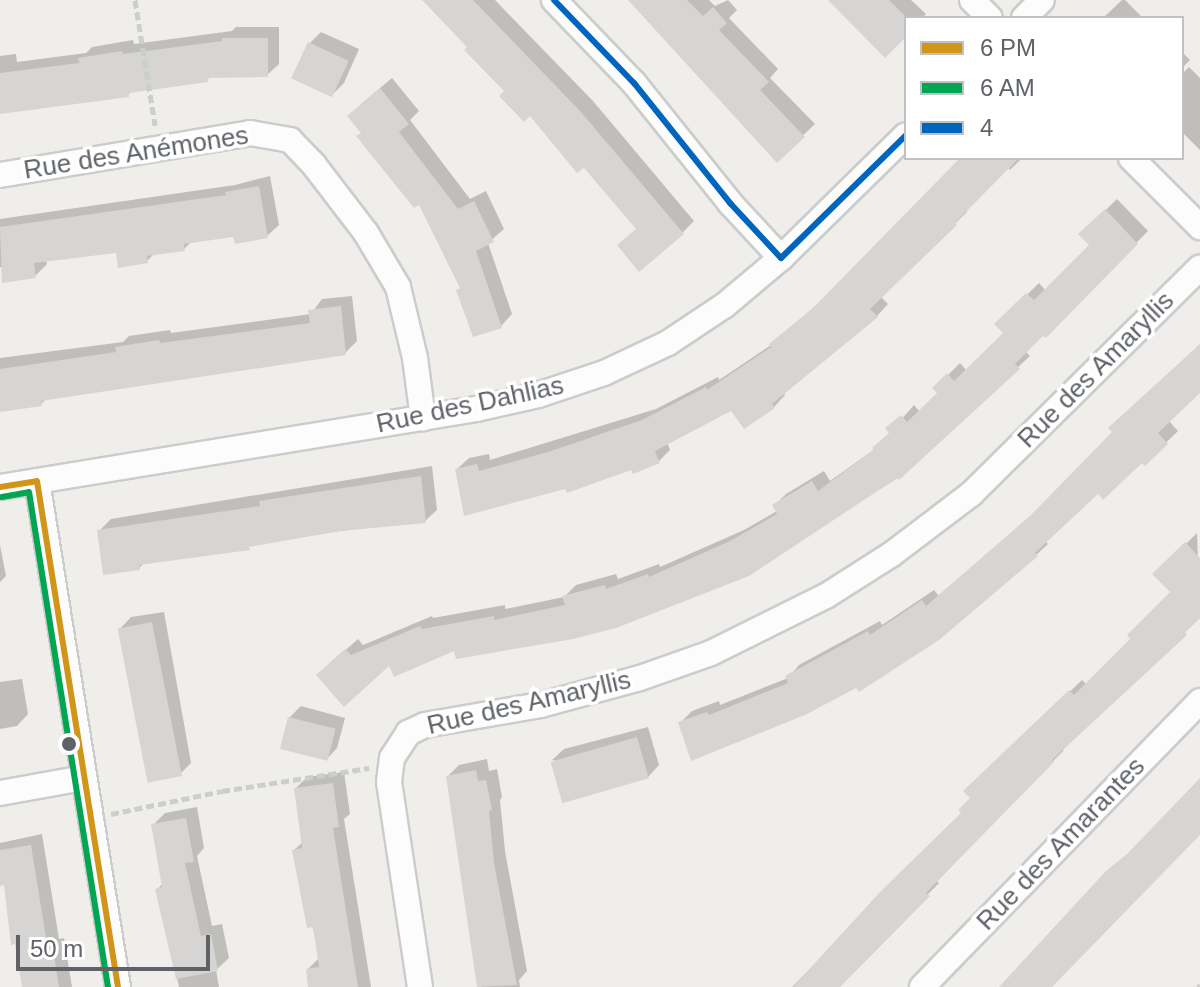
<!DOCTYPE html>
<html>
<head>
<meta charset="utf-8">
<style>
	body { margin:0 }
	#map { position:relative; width:1200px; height:987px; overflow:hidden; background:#efeeea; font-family:Arial,sans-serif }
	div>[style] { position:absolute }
	.shadow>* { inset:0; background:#0003 }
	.building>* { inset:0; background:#d6d5d3; transform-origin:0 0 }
	.path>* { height:5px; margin-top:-2.5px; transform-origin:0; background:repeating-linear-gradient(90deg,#cacfcc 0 8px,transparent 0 12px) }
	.roads { filter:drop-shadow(2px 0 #cbcccc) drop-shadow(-2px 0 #cbcccc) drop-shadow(0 2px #cbcccc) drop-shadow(0 -2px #cbcccc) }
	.street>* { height:24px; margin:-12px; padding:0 12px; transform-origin:12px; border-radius:12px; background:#fdfcfc }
	.bus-1>* { height:6px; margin:-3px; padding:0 3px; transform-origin:3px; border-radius:3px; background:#d1951a }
	.bus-2>* { height:6px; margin:-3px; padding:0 3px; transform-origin:3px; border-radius:3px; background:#00a651 }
	.bus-3>* { height:6px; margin:-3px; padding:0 3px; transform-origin:3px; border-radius:3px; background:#0065bd }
	.dots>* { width:22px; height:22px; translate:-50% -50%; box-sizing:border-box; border:4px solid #fff; border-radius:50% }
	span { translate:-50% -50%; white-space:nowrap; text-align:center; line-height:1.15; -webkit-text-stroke:7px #fff; paint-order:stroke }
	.street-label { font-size:26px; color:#5f6368 }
	.legend { position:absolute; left:904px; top:16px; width:280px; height:144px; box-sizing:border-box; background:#fff; border:2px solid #bfc1c3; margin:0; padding:10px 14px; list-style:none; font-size:24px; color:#5f6368 }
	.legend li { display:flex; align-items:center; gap:16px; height:40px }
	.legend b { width:40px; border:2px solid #bfc1c3 }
	.scale { position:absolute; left:16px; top:935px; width:194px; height:36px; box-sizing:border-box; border:4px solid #5f6368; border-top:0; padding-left:10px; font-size:24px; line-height:28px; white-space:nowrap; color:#5f6368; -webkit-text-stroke:6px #fff; paint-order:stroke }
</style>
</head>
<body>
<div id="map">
	<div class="shadow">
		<i style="clip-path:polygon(425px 0,495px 0,593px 101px,694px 221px,682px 233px,638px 228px,584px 165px,507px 91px)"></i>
		<i style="clip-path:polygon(632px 0,709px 0,715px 6px,728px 0,737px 10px,729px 18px,778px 69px,770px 78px,815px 124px,777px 160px)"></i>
		<i style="clip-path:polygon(830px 0,911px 0,926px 14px,922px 18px,906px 18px,906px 34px)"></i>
		<i style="clip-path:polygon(1122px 0,1125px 0,1143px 18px,1103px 18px)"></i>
		<i style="clip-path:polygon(236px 27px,279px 27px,279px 64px,267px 75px,211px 76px,207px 80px,133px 90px,128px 95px,0 113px,0 56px,16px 54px,17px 62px,86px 53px,92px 47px,133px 40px,134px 44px,232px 31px)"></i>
		<i style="clip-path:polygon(321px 32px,359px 49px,344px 83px,332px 95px,310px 43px)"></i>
		<i style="clip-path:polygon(1182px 52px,1190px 60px,1182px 68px)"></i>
		<i style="clip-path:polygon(1189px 67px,1200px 78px,1200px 150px,1182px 132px,1182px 74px)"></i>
		<i style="clip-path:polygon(392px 78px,419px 111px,410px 120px,470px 199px,486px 191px,504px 229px,488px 243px,512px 314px,501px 326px,462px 287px,420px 201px,363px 132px,361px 104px)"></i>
		<i style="clip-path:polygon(966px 158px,1022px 158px,1010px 170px,1008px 167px,965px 210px,967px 212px,880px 296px,888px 304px,877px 316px,783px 392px,785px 395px,774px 407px,732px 408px,667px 442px,670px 450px,659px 461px,567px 486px,457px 469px,469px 458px,489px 454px,490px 460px,656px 409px,718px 377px,719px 380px,771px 345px,827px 296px)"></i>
		<i style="clip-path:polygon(270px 176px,279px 225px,267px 236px,235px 235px,192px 241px,184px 249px,155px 253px,147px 261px,117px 251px,46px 260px,47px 264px,35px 276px,0 267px,0 219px,235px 185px)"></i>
		<i style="clip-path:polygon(1117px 199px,1148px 231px,1046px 335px,1043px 333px,1025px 351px,1030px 356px,899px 477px,748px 574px,456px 648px,390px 663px,330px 664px,358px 639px,363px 645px,432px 616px,433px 618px,505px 605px,505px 609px,564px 597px,576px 585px,616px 574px,618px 579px,659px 564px,660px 567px,744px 530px,777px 511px,774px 506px,786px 494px,824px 471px,830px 481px,875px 449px,914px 405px,920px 412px,940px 393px,935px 388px,960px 363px,967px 371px,1006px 333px,997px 324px,1039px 283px,1046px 291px,1092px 245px,1081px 234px)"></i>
		<i style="clip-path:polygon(352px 296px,357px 341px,345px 353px,47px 398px,41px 404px,0 410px,0 358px,123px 342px,129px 336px,170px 330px,171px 333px,311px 314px,322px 299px)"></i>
		<i style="clip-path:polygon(1200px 344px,1200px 390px,1168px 420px,1178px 431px,1145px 463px,1142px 460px,1098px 491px,1045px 541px,1048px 544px,1036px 555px,938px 638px,859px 690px,857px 686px,680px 723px,692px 711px,719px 701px,720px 705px,788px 678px,799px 665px,880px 621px,882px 625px,934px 590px,939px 596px,1044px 505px)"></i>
		<i style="clip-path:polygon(432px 466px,437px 510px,425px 521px,340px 531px,145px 562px,139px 568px,99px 531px,111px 519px)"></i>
		<i style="clip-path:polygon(1197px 533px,1200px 618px,1062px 747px,1064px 750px,936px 880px,939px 883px,836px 987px,792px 987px,963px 813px,973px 798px,966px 791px,1082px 680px,1087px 685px,1133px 639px,1173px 592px,1155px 574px)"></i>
		<i style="clip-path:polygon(0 545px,6px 576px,0 582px)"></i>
		<i style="clip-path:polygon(164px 612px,191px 763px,180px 774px,120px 629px,131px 617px)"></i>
		<i style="clip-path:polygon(22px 679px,28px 714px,17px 726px,0 729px,0 682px)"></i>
		<i style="clip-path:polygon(301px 706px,345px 718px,337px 748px,326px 760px,289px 718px)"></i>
		<i style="clip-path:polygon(648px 727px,659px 765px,648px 777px,552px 760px,564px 749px)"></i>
		<i style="clip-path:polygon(487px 759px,489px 771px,497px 769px,502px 797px,500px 800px,505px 851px,527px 971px,519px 980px,520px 987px,481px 987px,448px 776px,459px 765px)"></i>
		<i style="clip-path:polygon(344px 772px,350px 814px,344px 819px,371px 987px,311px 987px,308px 969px,320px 957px,294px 850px,303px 842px,296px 788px,307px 777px)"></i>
		<i style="clip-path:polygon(197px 807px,204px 848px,197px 856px,212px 926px,222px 924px,229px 958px,216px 970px,219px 987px,179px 987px,157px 890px,163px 883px,153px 825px,165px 813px)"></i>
		<i style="clip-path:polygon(42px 834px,59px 939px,64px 938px,72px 987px,24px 987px,6px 883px,0 884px,0 843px)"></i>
	</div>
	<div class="building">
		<i style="clip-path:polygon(422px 0,473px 0,581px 112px,684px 234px,639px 272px,617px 245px,636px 229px,584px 168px,577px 173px,530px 116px,524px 122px,499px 96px,504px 91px,464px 50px,467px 47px)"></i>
		<i style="clip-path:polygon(628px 0,687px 0,703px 16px,713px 7px,727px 23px,719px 30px,769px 82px,760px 90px,805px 137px,777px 163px)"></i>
		<i style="clip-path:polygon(828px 0,889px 0,906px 17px,906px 37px,885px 58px)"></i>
		<i style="clip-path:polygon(222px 38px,268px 38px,268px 77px,208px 78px,208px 82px,129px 93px,129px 97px,0 114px,0 73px,79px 63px,78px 58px,122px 51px,123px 54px,222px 41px)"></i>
		<i style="left:308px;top:42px;width:45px;height:40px;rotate:25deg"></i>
		<i style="clip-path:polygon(380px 88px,409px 124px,399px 132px,458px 209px,474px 201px,494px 242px,476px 251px,502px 328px,473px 337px,456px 290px,460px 288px,419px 205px,414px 208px,356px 136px,361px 133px,347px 116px)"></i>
		<i style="clip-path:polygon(960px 158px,1019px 158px,955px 223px,957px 225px,870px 309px,878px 317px,772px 404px,775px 408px,744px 429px,731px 411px,655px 451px,660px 463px,633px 474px,631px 470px,567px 493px,565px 489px,464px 516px,455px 469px,477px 464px,479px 471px,548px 452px,642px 420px,706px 387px,707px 390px,771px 347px,769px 344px,813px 308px)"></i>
		<i style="clip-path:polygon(259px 186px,268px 238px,235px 244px,233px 237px,184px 244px,185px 251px,147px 256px,148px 263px,118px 268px,116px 253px,34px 263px,36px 278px,2px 283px,0 227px,226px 195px,225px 192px)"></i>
		<i style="clip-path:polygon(1105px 209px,1138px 244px,1046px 338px,1043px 336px,1015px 364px,1020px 369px,899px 480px,897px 478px,749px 576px,616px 628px,573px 639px,456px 659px,454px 651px,394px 677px,389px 666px,344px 707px,316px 675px,345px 649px,351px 655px,420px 626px,422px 629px,494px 616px,494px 620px,565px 605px,562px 596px,605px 585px,606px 589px,648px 574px,649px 577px,730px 541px,777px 514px,772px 505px,812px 481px,818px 491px,874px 450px,872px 448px,889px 433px,885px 428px,901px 415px,907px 422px,937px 393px,932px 388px,947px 373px,954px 381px,1003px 333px,994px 324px,1026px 293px,1034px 300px,1089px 245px,1078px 234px)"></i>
		<i style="clip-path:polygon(341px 306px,346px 355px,41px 401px,42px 406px,0 412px,0 369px,116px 352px,115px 347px,159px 340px,160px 343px,310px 323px,308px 310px)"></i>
		<i style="clip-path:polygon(1200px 344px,1200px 393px,1158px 433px,1168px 444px,1145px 466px,1142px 463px,1103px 500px,1098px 494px,1035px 553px,1038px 556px,939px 640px,859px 692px,856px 688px,805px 715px,691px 761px,678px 722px,707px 712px,709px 715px,788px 683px,785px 676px,868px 631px,870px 635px,922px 600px,926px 606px,1031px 515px,1112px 432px,1108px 428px)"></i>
		<i style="clip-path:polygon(421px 476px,426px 523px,340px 531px,249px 547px,250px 550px,139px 565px,140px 570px,103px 575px,97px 530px,260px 506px,259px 501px)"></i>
		<i style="clip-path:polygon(1185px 542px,1200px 558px,1200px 618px,1185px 632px,1187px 635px,1052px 760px,1054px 762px,926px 893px,930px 896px,840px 987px,793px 987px,881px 891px,961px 813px,958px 810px,970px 798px,963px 791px,1069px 690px,1074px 695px,1130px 639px,1127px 635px,1170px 592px,1152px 574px)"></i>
		<i style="left:152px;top:622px;width:157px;height:35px;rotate:79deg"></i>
		<i style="left:288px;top:717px;width:49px;height:33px;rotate:14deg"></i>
		<i style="left:637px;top:737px;width:43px;height:90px;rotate:74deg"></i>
		<i style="clip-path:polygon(476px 770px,478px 781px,486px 780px,492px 810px,489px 811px,494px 863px,517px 985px,477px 987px,446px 776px)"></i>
		<i style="clip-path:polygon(1200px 778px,1200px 835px,1052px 987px,999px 987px,1106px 871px,1127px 854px)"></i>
		<i style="clip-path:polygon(333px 783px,339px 827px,333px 828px,358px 987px,308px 987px,306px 969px,319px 967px,313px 927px,307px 928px,292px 850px,302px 848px,294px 788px)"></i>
		<i style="clip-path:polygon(186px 818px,194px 862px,185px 863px,201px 936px,211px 934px,218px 971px,176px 979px,155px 889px,162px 887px,151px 824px)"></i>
		<i style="clip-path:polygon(31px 845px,48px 950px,53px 949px,59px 987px,22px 987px,15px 944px,11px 945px,4px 885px,0 886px,0 850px)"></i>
	</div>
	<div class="path">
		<i style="left:135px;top:0;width:127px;rotate:80.9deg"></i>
		<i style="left:111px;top:814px;width:113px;rotate:-11.7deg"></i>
		<i style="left:222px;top:791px;width:149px;rotate:-8.9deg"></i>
		<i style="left:1198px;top:987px;width:3px;rotate:-45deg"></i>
	</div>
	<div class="roads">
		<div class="street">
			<i style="left:554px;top:0;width:115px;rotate:46.1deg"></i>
			<i style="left:634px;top:83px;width:154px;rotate:51.3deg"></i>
			<i style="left:730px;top:203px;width:75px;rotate:47.2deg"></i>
			<i style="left:972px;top:0;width:25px;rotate:45deg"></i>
			<i style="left:1024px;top:18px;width:25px;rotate:-45deg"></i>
			<i style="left:1131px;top:158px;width:98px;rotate:45deg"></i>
			<i style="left:0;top:175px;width:254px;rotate:-9.5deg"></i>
			<i style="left:250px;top:133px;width:41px;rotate:9.9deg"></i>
			<i style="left:290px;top:140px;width:35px;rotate:46deg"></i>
			<i style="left:314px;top:165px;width:86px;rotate:52.6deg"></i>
			<i style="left:366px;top:233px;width:63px;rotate:59.3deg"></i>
			<i style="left:398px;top:287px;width:73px;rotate:76.5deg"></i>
			<i style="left:415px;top:358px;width:61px;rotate:82.4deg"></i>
			<i style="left:37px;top:481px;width:512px;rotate:80.91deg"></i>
			<i style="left:0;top:487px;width:482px;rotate:-9.3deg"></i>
			<i style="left:476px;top:409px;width:64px;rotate:-12.7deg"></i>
			<i style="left:538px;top:395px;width:70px;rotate:-18.4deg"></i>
			<i style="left:604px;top:373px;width:71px;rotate:-25.1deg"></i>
			<i style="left:668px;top:343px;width:69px;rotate:-33.7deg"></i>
			<i style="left:725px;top:305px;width:73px;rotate:-40deg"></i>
			<i style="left:781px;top:258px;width:175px;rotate:-44.5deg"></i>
			<i style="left:0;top:793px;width:84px;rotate:-10.2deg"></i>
			<i style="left:420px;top:987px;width:207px;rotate:-98.6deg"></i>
			<i style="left:389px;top:782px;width:24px;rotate:-83deg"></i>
			<i style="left:392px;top:758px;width:30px;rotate:-57deg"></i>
			<i style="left:408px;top:733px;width:19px;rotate:-25deg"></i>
			<i style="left:425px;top:725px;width:118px;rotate:-9.8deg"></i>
			<i style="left:541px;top:705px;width:103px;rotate:-15.3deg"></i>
			<i style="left:640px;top:678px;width:75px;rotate:-19.4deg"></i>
			<i style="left:711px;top:653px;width:128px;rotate:-26.4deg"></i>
			<i style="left:826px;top:596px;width:78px;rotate:-32.5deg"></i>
			<i style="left:892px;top:554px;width:99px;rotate:-37.2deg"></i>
			<i style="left:971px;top:494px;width:322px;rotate:-44.7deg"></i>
			<i style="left:922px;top:987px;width:399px;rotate:-45.8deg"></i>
		</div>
	</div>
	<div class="bus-1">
		<i style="left:0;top:487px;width:37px;rotate:-9deg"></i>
		<i style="left:37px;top:481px;width:512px;rotate:80.91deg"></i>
	</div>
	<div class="bus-2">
		<i style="left:2px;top:497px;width:27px;rotate:-10deg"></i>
		<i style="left:29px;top:492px;width:501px;rotate:80.93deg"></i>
	</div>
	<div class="bus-3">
		<i style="left:554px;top:0;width:115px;rotate:46.1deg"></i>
		<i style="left:634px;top:83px;width:154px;rotate:51.3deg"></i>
		<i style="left:730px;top:203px;width:75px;rotate:47.2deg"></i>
		<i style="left:781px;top:258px;width:175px;rotate:-44.5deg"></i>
	</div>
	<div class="dots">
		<i style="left:69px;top:744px;background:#5f6368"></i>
	</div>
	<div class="street-label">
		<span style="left:136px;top:153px;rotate:-9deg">Rue des Anémones</span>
		<span style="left:1096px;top:370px;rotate:-45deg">Rue des Amaryllis</span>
		<span style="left:470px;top:405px;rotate:-12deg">Rue des Dahlias</span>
		<span style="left:529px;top:703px;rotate:-13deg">Rue des Amaryllis</span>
		<span style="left:1061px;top:844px;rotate:-46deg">Rue des Amarantes</span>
	</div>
	<ul class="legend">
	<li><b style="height:10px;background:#d1951a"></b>6 PM</li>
	<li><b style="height:10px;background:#00a651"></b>6 AM</li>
	<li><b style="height:10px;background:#0065bd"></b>4</li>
	</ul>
	<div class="scale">50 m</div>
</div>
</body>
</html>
